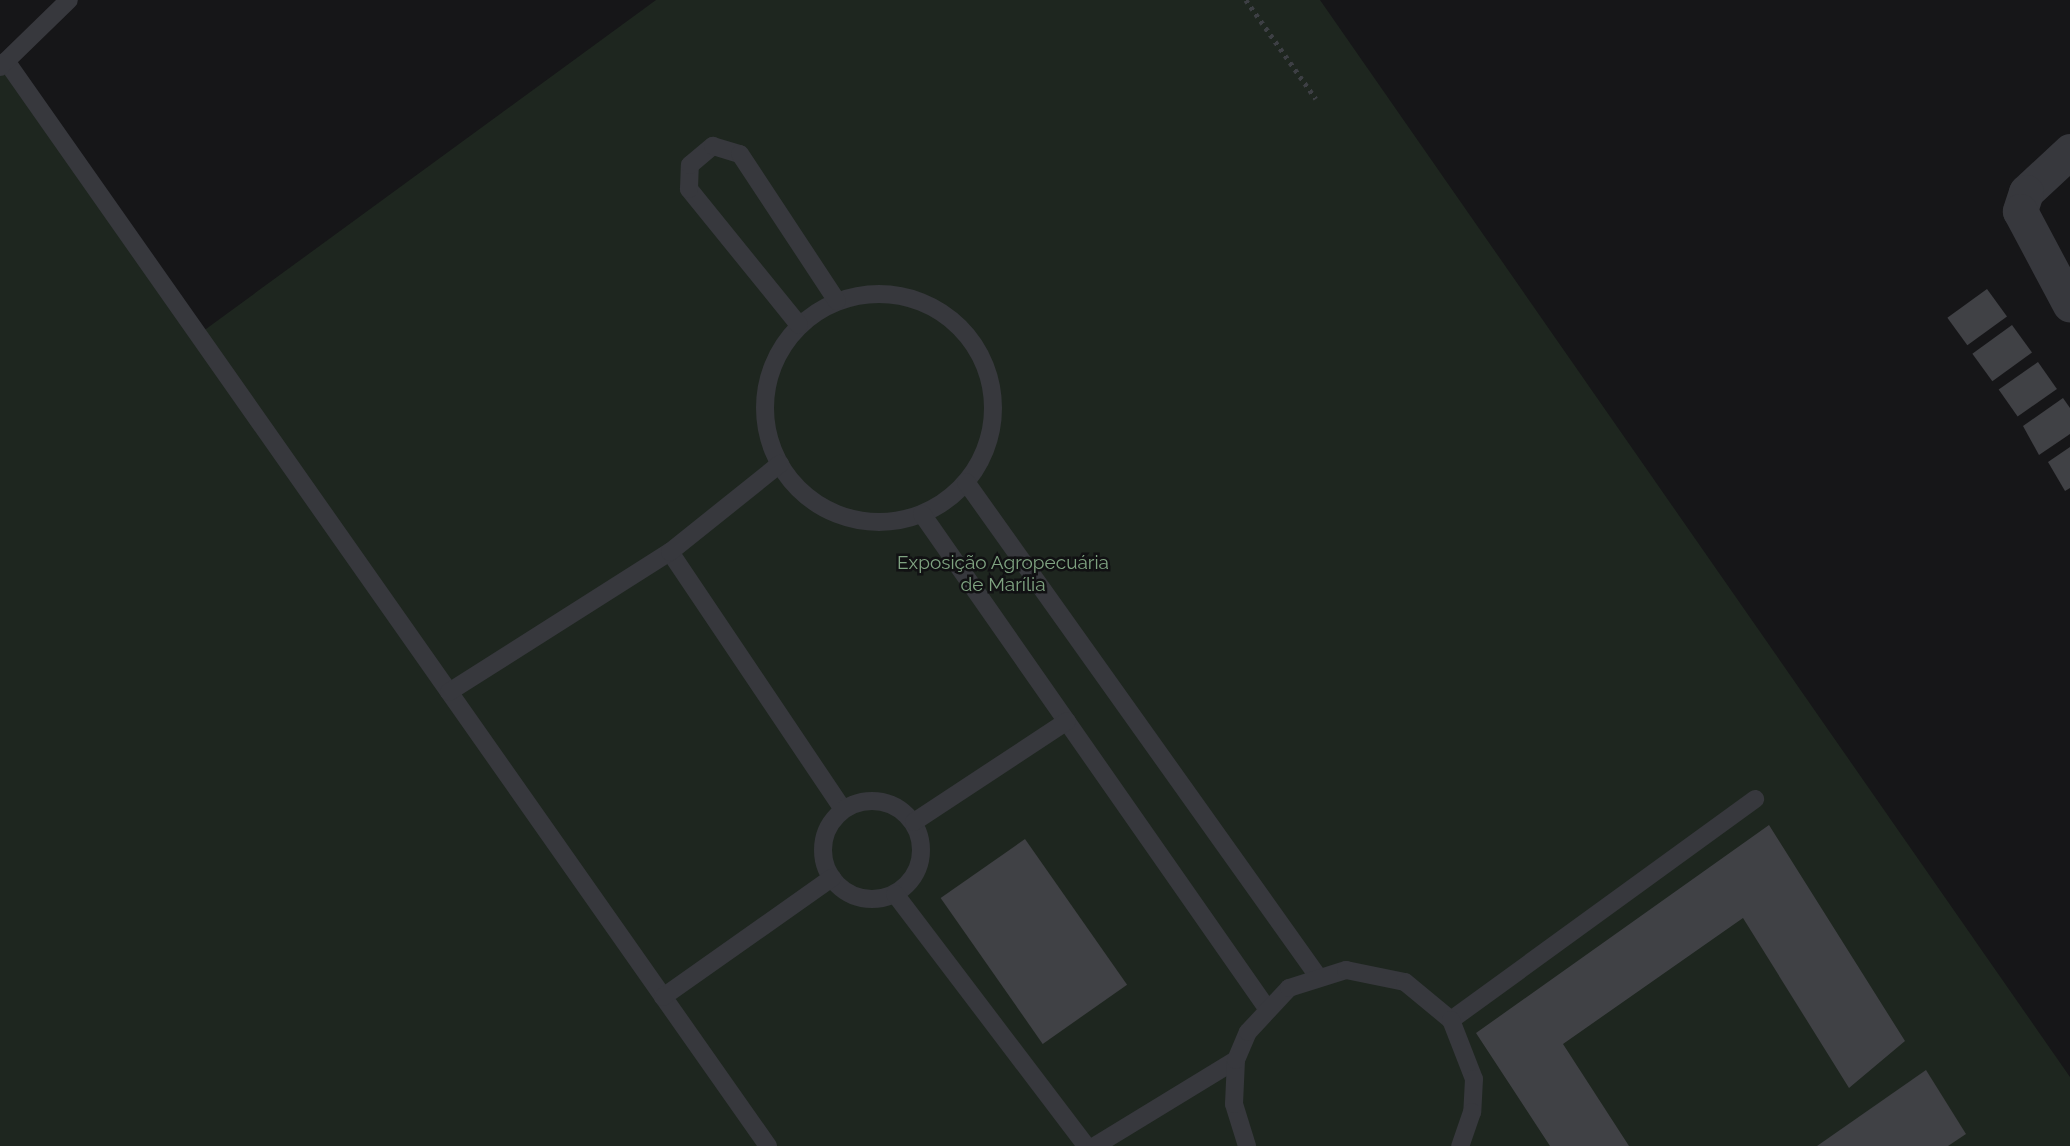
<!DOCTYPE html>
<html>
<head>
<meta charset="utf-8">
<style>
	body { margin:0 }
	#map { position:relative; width:2070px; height:1146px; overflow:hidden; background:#161618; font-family:Raleway,sans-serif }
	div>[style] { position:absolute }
	.green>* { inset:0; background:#1e261f }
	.building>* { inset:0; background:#404145; transform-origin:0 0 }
	.path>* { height:4.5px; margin-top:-2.25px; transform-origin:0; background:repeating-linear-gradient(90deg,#3d3f44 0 3.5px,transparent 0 8.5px) }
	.lane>* { height:18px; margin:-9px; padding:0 9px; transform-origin:9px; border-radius:9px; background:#37383d }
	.lane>.ring { margin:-9px; padding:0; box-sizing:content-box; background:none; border:18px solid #37383d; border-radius:50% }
	.street>* { height:35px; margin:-17.5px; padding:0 17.5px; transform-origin:17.5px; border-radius:17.5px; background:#37383d }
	span { translate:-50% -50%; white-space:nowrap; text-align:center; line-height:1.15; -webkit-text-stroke:5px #111113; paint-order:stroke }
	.park-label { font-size:19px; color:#7fa381 }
</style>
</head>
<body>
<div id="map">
	<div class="green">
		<i style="clip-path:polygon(656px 0,1320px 0,2070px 1077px,2070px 1146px,0 1146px,0 66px,195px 337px)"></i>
	</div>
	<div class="building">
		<i style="left:1987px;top:289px;width:34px;height:49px;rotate:54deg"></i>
		<i style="left:2012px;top:325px;width:34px;height:49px;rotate:54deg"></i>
		<i style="left:2038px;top:362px;width:33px;height:48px;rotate:55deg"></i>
		<i style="clip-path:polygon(2063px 398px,2070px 408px,2070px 434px,2039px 455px,2023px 426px)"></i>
		<i style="clip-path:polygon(2070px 447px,2070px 488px,2065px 491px,2048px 462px)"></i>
		<i style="clip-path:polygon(1769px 825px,1905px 1041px,1849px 1088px,1743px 918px,1563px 1044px,1629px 1146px,1550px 1146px,1476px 1033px)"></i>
		<i style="left:1025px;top:839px;width:178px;height:103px;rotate:55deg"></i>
		<i style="clip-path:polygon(1926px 1070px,1966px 1134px,1948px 1146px,1817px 1146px)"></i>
	</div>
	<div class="path">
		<i style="left:1246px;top:0;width:121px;rotate:54.7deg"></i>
	</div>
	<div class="lane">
		<i style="left:6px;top:61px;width:1326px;rotate:54.92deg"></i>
		<i style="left:0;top:67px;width:96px;rotate:-44.2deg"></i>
		<i class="ring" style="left:765px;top:294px;width:210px;height:210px"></i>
		<i style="left:799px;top:325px;width:175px;rotate:-129deg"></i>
		<i style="left:689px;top:189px;width:24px;rotate:-88deg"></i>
		<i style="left:690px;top:165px;width:30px;rotate:-40deg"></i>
		<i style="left:713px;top:146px;width:28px;rotate:17deg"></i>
		<i style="left:740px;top:154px;width:176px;rotate:56.6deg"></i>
		<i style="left:966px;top:482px;width:605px;rotate:54.55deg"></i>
		<i style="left:922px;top:514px;width:601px;rotate:55.09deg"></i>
		<i style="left:670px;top:552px;width:310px;rotate:56.1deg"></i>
		<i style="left:449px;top:692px;width:262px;rotate:-32.4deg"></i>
		<i style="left:670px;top:552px;width:141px;rotate:-38.7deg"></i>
		<i class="ring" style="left:823px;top:801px;width:80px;height:80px"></i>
		<i style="left:914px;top:822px;width:183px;rotate:-33.4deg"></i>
		<i style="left:895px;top:894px;width:316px;rotate:52.8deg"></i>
		<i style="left:663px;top:997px;width:207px;rotate:-35.2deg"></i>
		<i style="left:1451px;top:1020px;width:376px;rotate:-36deg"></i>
		<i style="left:1095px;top:1146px;width:165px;rotate:-31.4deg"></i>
		<i style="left:1247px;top:1146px;width:44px;rotate:-107.2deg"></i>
		<i style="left:1234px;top:1104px;width:44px;rotate:-87.4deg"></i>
		<i style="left:1236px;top:1060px;width:30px;rotate:-67deg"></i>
		<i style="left:1248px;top:1032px;width:60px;rotate:-47deg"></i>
		<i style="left:1289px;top:988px;width:60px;rotate:-17.5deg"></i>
		<i style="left:1346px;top:970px;width:60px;rotate:11.5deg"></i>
		<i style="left:1405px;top:982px;width:60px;rotate:39.6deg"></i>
		<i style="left:1451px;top:1020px;width:63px;rotate:68.7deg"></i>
		<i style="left:1474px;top:1079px;width:33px;rotate:93deg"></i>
		<i style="left:1472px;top:1112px;width:36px;rotate:109deg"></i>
	</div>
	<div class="street">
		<i style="left:2070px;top:151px;width:60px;rotate:137deg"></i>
		<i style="left:2026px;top:192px;width:20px;rotate:108deg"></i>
		<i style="left:2020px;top:211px;width:106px;rotate:62deg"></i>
	</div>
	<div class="park-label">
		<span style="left:1003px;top:574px">Exposição Agropecuária<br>de Marília</span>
	</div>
</div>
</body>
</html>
